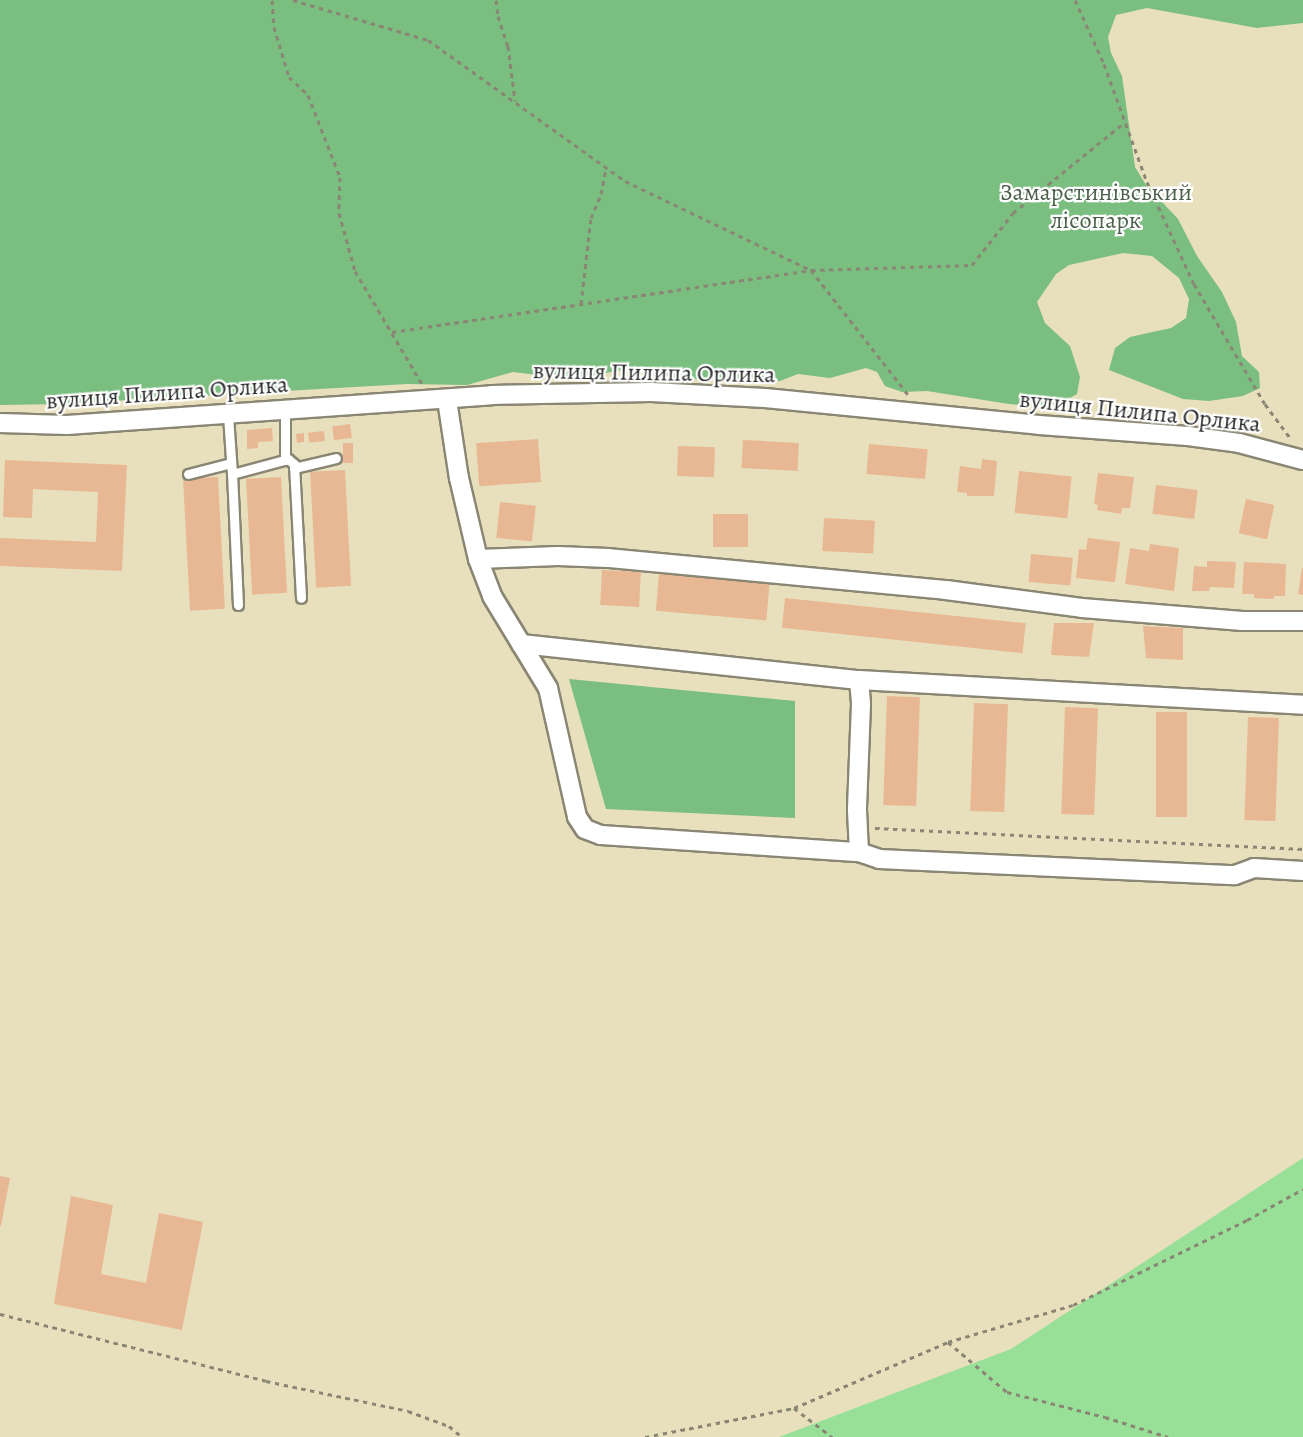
<!DOCTYPE html>
<html>
<head>
<meta charset="utf-8">
<style>
	body { margin:0 }
	#map { position:relative; width:1303px; height:1437px; overflow:hidden; background:#e8e0bc; font-family:Alegreya,serif }
	div>[style] { position:absolute }
	.green>* { inset:0; background:#98df98 }
	.forest>* { inset:0; background:#7abe80 }
	.building>* { inset:0; background:#e8b894; transform-origin:0 0 }
	.path>* { height:3px; margin-top:-1.5px; transform-origin:0; background:repeating-linear-gradient(90deg,#8a8674 0 4.5px,transparent 0 9px) }
	.roads { filter:drop-shadow(2px 0 #8a8674) drop-shadow(-2px 0 #8a8674) drop-shadow(0 2px #8a8674) drop-shadow(0 -2px #8a8674) }
	.lane>* { height:9px; margin:-4.5px; padding:0 4.5px; transform-origin:4.5px; border-radius:4.5px; background:#fff }
	.street>* { height:18px; margin:-9px; padding:0 9px; transform-origin:9px; border-radius:9px; background:#fff }
	span { translate:-50% -50%; white-space:nowrap; text-align:center; line-height:1.15; -webkit-text-stroke:4.5px #fff; paint-order:stroke }
	.park-label { font-size:24px; color:#4c614c }
	.street-label { font-size:24px; color:#2b2b2b }
</style>
</head>
<body>
<div id="map">
	<div class="green">
		<i style="clip-path:polygon(1303px 1158px,1303px 1437px,779px 1437px,1011px 1349px)"></i>
	</div>
	<div class="forest">
		<i style="clip-path:polygon(0 0,1303px 0,1303px 23px,1257px 28px,1147px 8px,1116px 15px,1108px 37px,1111px 53px,1122px 76px,1135px 167px,1146px 185px,1178px 219px,1197px 256px,1222px 292px,1236px 322px,1242px 356px,1259px 372px,1260px 388px,1243px 396px,1209px 401px,1183px 399px,1109px 370px,1115px 348px,1130px 337px,1171px 328px,1186px 318px,1189px 299px,1179px 278px,1152px 256px,1123px 253px,1069px 265px,1056px 274px,1037px 302px,1045px 323px,1070px 346px,1080px 377px,1077px 394px,1059px 404px,1036px 406px,1009px 404px,927px 391px,902px 392px,885px 386px,877px 372px,866px 368px,830px 378px,798px 374px,780px 381px,755px 383px,728px 378px,679px 380px,651px 370px,628px 369px,572px 379px,513px 372px,467px 385px,407px 384px,62px 404px,0 405px)"></i>
		<i style="clip-path:polygon(569px 679px,795px 701px,795px 818px,606px 809px)"></i>
	</div>
	<div class="building">
		<i style="left:350px;top:424px;width:14px;height:18px;rotate:82deg"></i>
		<i style="clip-path:polygon(272px 428px,273px 441px,258px 442px,258px 448px,247px 449px,247px 430px)"></i>
		<i style="left:324px;top:431px;width:10px;height:16px;rotate:84deg"></i>
		<i style="clip-path:polygon(304px 433px,304px 442px,297px 443px,296px 434px)"></i>
		<i style="left:538px;top:439px;width:43px;height:62px;rotate:86deg"></i>
		<i style="left:743px;top:440px;width:56px;height:28px;rotate:3deg"></i>
		<i style="left:343px;top:443px;width:10px;height:20px"></i>
		<i style="left:869px;top:444px;width:59px;height:30px;rotate:5deg"></i>
		<i style="left:678px;top:446px;width:37px;height:30px;rotate:2deg"></i>
		<i style="clip-path:polygon(982px 459px,997px 461px,994px 496px,967px 496px,967px 493px,957px 492px,960px 466px,981px 469px)"></i>
		<i style="clip-path:polygon(5px 460px,127px 465px,122px 571px,0 566px,0 538px,96px 542px,98px 492px,33px 489px,32px 518px,3px 517px)"></i>
		<i style="left:345px;top:470px;width:116px;height:35px;rotate:87deg"></i>
		<i style="left:1019px;top:471px;width:53px;height:42px;rotate:6deg"></i>
		<i style="clip-path:polygon(1098px 473px,1134px 477px,1130px 508px,1122px 508px,1121px 514px,1097px 510px,1098px 505px,1094px 504px)"></i>
		<i style="left:218px;top:477px;width:132px;height:35px;rotate:87deg"></i>
		<i style="left:281px;top:477px;width:116px;height:35px;rotate:87deg"></i>
		<i style="left:1156px;top:485px;width:42px;height:29px;rotate:7deg"></i>
		<i style="left:1246px;top:499px;width:29px;height:35px;rotate:12deg"></i>
		<i style="left:500px;top:502px;width:36px;height:36px;rotate:6deg"></i>
		<i style="left:713px;top:514px;width:35px;height:33px"></i>
		<i style="left:824px;top:518px;width:51px;height:33px;rotate:3deg"></i>
		<i style="clip-path:polygon(1088px 538px,1120px 542px,1115px 582px,1076px 578px,1079px 549px,1086px 550px)"></i>
		<i style="clip-path:polygon(1150px 544px,1179px 548px,1174px 591px,1125px 584px,1130px 548px,1149px 551px)"></i>
		<i style="left:1031px;top:554px;width:42px;height:28px;rotate:5deg"></i>
		<i style="clip-path:polygon(1207px 561px,1236px 562px,1234px 588px,1210px 587px,1209px 591px,1192px 591px,1194px 566px,1207px 567px)"></i>
		<i style="clip-path:polygon(1244px 562px,1286px 564px,1285px 596px,1274px 596px,1274px 599px,1254px 598px,1254px 594px,1242px 594px)"></i>
		<i style="clip-path:polygon(1302px 568px,1303px 568px,1303px 595px,1298px 594px)"></i>
		<i style="left:602px;top:570px;width:39px;height:35px;rotate:3deg"></i>
		<i style="left:659px;top:574px;width:111px;height:37px;rotate:5deg"></i>
		<i style="left:785px;top:598px;width:242px;height:30px;rotate:6deg"></i>
		<i style="clip-path:polygon(1054px 623px,1094px 623px,1089px 657px,1051px 655px)"></i>
		<i style="clip-path:polygon(1143px 626px,1183px 628px,1183px 660px,1146px 658px)"></i>
		<i style="left:887px;top:696px;width:33px;height:109px;rotate:2deg"></i>
		<i style="left:974px;top:703px;width:34px;height:108px;rotate:2deg"></i>
		<i style="left:1065px;top:707px;width:33px;height:107px;rotate:2deg"></i>
		<i style="left:1156px;top:712px;width:31px;height:105px"></i>
		<i style="left:1248px;top:717px;width:31px;height:103px;rotate:2deg"></i>
		<i style="clip-path:polygon(0 1176px,10px 1178px,1px 1226px,0 1226px)"></i>
		<i style="clip-path:polygon(71px 1196px,113px 1205px,101px 1274px,146px 1283px,159px 1213px,203px 1222px,182px 1330px,54px 1304px)"></i>
	</div>
	<div class="path">
		<i style="left:272px;top:0;width:27px;rotate:86deg"></i>
		<i style="left:274px;top:27px;width:52px;rotate:73.3deg"></i>
		<i style="left:289px;top:77px;width:26px;rotate:43deg"></i>
		<i style="left:308px;top:95px;width:88px;rotate:68.7deg"></i>
		<i style="left:340px;top:177px;width:36px;rotate:92deg"></i>
		<i style="left:339px;top:213px;width:60px;rotate:74.6deg"></i>
		<i style="left:355px;top:271px;width:131px;rotate:59.3deg"></i>
		<i style="left:293px;top:0;width:141px;rotate:16.5deg"></i>
		<i style="left:428px;top:40px;width:242px;rotate:35.6deg"></i>
		<i style="left:625px;top:181px;width:206px;rotate:25.6deg"></i>
		<i style="left:811px;top:270px;width:161px;rotate:-1.8deg"></i>
		<i style="left:972px;top:265px;width:66px;rotate:-51.7deg"></i>
		<i style="left:1013px;top:213px;width:144px;rotate:-39.1deg"></i>
		<i style="left:496px;top:0;width:16px;rotate:83deg"></i>
		<i style="left:498px;top:16px;width:32px;rotate:72deg"></i>
		<i style="left:508px;top:46px;width:55px;rotate:82.7deg"></i>
		<i style="left:1075px;top:0;width:70px;rotate:65.6deg"></i>
		<i style="left:1104px;top:64px;width:126px;rotate:70deg"></i>
		<i style="left:1147px;top:182px;width:112px;rotate:65.3deg"></i>
		<i style="left:1194px;top:284px;width:139px;rotate:59.4deg"></i>
		<i style="left:1265px;top:404px;width:44px;rotate:53.4deg"></i>
		<i style="left:581px;top:304px;width:87px;rotate:-83.4deg"></i>
		<i style="left:591px;top:218px;width:26px;rotate:-67deg"></i>
		<i style="left:601px;top:194px;width:26px;rotate:-79deg"></i>
		<i style="left:392px;top:332px;width:424px;rotate:-8.4deg"></i>
		<i style="left:811px;top:270px;width:160px;rotate:52.1deg"></i>
		<i style="left:875px;top:828px;width:429px;rotate:2.8deg"></i>
		<i style="left:0;top:1314px;width:274px;rotate:14.1deg"></i>
		<i style="left:266px;top:1381px;width:145px;rotate:11.9deg"></i>
		<i style="left:408px;top:1411px;width:44px;rotate:20.1deg"></i>
		<i style="left:449px;top:1426px;width:17px;rotate:40deg"></i>
		<i style="left:948px;top:1342px;width:77px;rotate:40.3deg"></i>
		<i style="left:1007px;top:1392px;width:101px;rotate:14.3deg"></i>
		<i style="left:1105px;top:1417px;width:66px;rotate:17.6deg"></i>
		<i style="left:794px;top:1408px;width:48px;rotate:37.3deg"></i>
		<i style="left:645px;top:1437px;width:152px;rotate:-11deg"></i>
		<i style="left:794px;top:1408px;width:168px;rotate:-23.2deg"></i>
		<i style="left:948px;top:1342px;width:130px;rotate:-16.5deg"></i>
		<i style="left:1073px;top:1305px;width:194px;rotate:-26deg"></i>
		<i style="left:1247px;top:1220px;width:64px;rotate:-29deg"></i>
	</div>
	<div class="roads">
		<div class="lane">
			<i style="left:228px;top:415px;width:59px;rotate:86.1deg"></i>
			<i style="left:285px;top:460px;width:50px;rotate:-90deg"></i>
			<i style="left:294px;top:468px;width:43px;rotate:-13.4deg"></i>
			<i style="left:188px;top:474px;width:44px;rotate:-14.3deg"></i>
			<i style="left:238px;top:605px;width:131px;rotate:-92.6deg"></i>
			<i style="left:232px;top:474px;width:58px;rotate:-15deg"></i>
			<i style="left:288px;top:459px;width:8px;rotate:40deg"></i>
			<i style="left:294px;top:464px;width:134px;rotate:87deg"></i>
		</div>
		<div class="street">
			<i style="left:447px;top:400px;width:79px;rotate:81.3deg"></i>
			<i style="left:459px;top:478px;width:83px;rotate:76.8deg"></i>
			<i style="left:478px;top:559px;width:40px;rotate:69deg"></i>
			<i style="left:492px;top:596px;width:108px;rotate:58.7deg"></i>
			<i style="left:548px;top:688px;width:132px;rotate:77.3deg"></i>
			<i style="left:577px;top:817px;width:14px;rotate:56deg"></i>
			<i style="left:585px;top:829px;width:17px;rotate:21deg"></i>
			<i style="left:601px;top:835px;width:259px;rotate:3.8deg"></i>
			<i style="left:859px;top:852px;width:21px;rotate:19deg"></i>
			<i style="left:879px;top:859px;width:356px;rotate:2.6deg"></i>
			<i style="left:1235px;top:875px;width:20px;rotate:-20deg"></i>
			<i style="left:1254px;top:868px;width:49px;rotate:3.5deg"></i>
			<i style="left:0;top:423px;width:67px;rotate:1.7deg"></i>
			<i style="left:67px;top:425px;width:426px;rotate:-4deg"></i>
			<i style="left:492px;top:395px;width:159px;rotate:-1.1deg"></i>
			<i style="left:651px;top:392px;width:114px;rotate:3deg"></i>
			<i style="left:765px;top:398px;width:275px;rotate:5.6deg"></i>
			<i style="left:1039px;top:425px;width:149px;rotate:4.2deg"></i>
			<i style="left:1188px;top:436px;width:51px;rotate:7.8deg"></i>
			<i style="left:1239px;top:443px;width:66px;rotate:14.9deg"></i>
			<i style="left:478px;top:559px;width:80px;rotate:-2.1deg"></i>
			<i style="left:558px;top:556px;width:50px;rotate:2.3deg"></i>
			<i style="left:608px;top:558px;width:340px;rotate:5.4deg"></i>
			<i style="left:946px;top:590px;width:137px;rotate:7.5deg"></i>
			<i style="left:1082px;top:608px;width:161px;rotate:4.6deg"></i>
			<i style="left:1242px;top:621px;width:61px"></i>
			<i style="left:521px;top:644px;width:340px;rotate:6.1deg"></i>
			<i style="left:859px;top:680px;width:445px;rotate:3.2deg"></i>
			<i style="left:859px;top:680px;width:24px;rotate:85deg"></i>
			<i style="left:861px;top:704px;width:106px;rotate:92.2deg"></i>
			<i style="left:857px;top:810px;width:42px;rotate:87.3deg"></i>
		</div>
	</div>
	<div class="park-label">
		<span style="left:1096px;top:207px">Замарстинівський<br>лісопарк</span>
	</div>
	<div class="street-label">
		<span style="left:654px;top:373px;rotate:1deg">вулиця Пилипа Орлика</span>
		<span style="left:167px;top:393px;rotate:-4deg">вулиця Пилипа Орлика</span>
		<span style="left:1140px;top:412px;rotate:6deg">вулиця Пилипа Орлика</span>
	</div>
</div>
</body>
</html>
